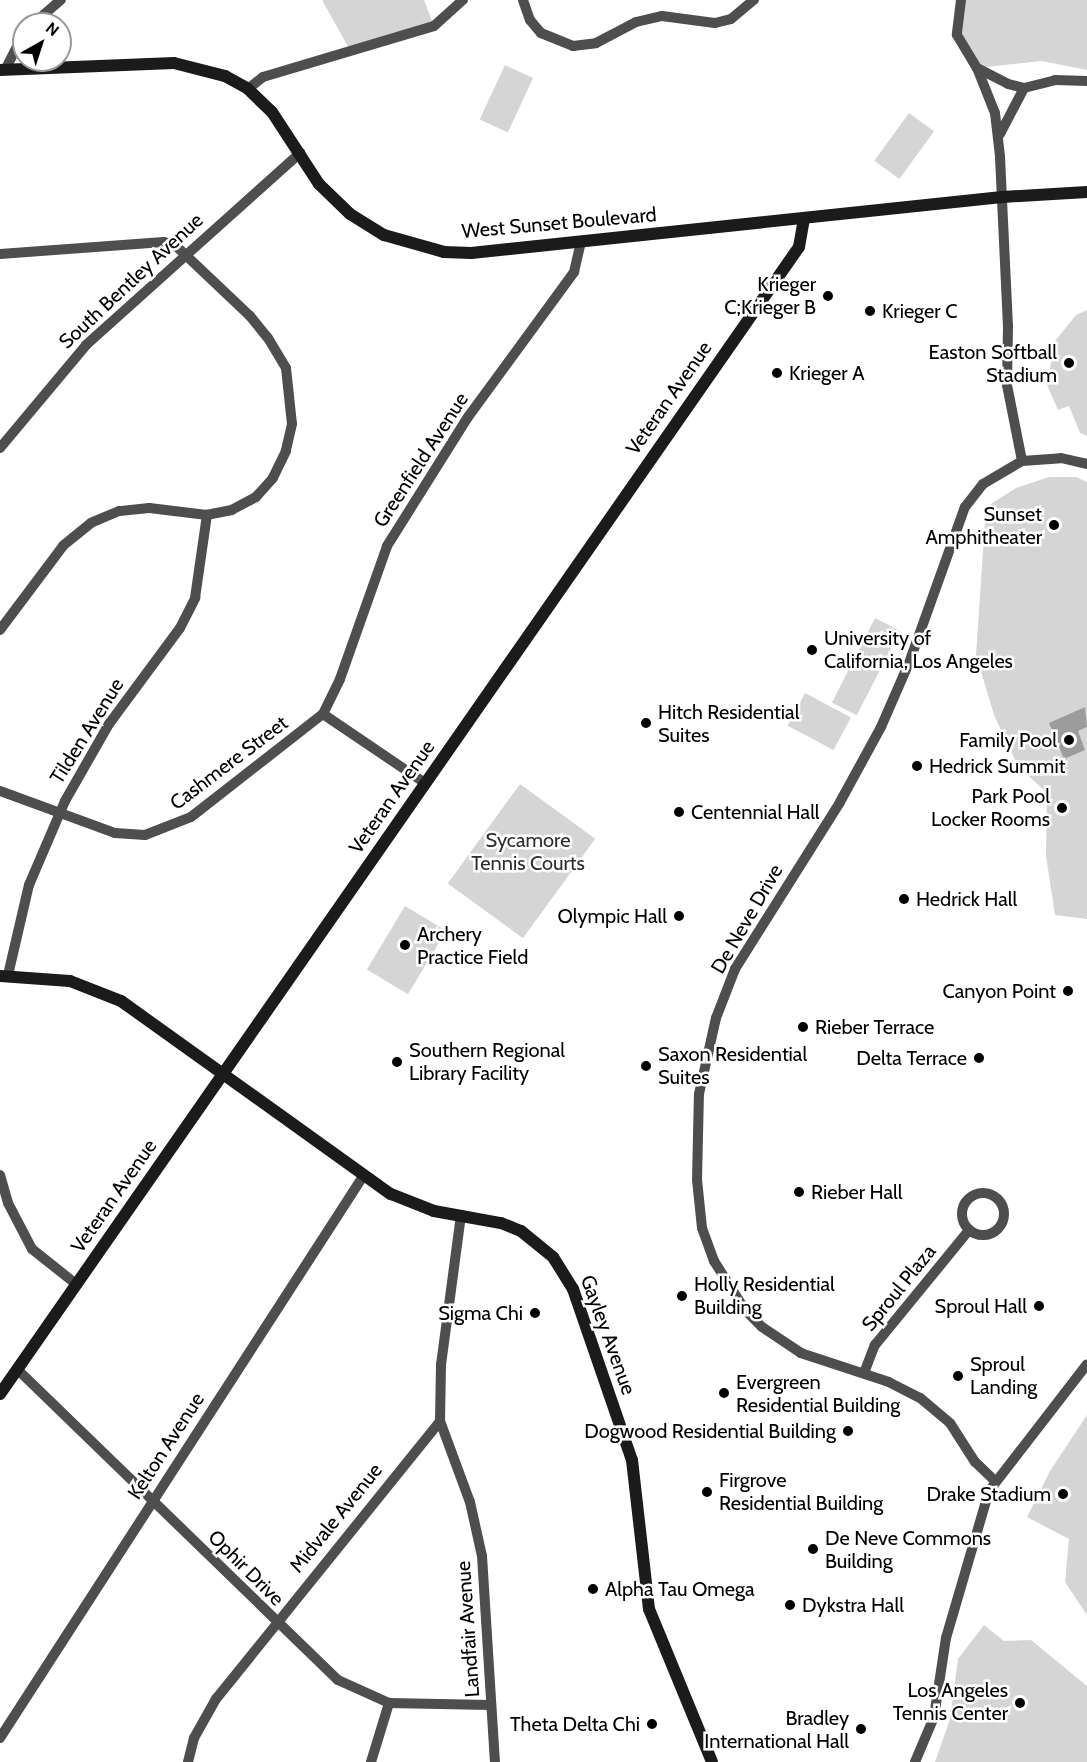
<!DOCTYPE html>
<html>
<head>
<meta charset="utf-8">
<style>
	body { margin:0 }
	#map { position:relative; width:1087px; height:1762px; overflow:hidden; background:#fff; font-family:Cabin,sans-serif }
	div>[style] { position:absolute }
	.green>* { inset:0; background:#d5d5d5; transform-origin:0 0 }
	.water>* { inset:0; background:#9c9c9c }
	.street>* { height:10px; margin:-5px; padding:0 5px; transform-origin:5px; border-radius:5px; background:#4e4e4e }
	.street>.ring { margin:-5px; padding:0; box-sizing:content-box; background:none; border:10px solid #4e4e4e; border-radius:50% }
	.secondary>* { height:12px; margin:-6px; padding:0 6px; transform-origin:6px; border-radius:6px; background:#1b1b1b }
	.dots>* { width:16px; height:16px; translate:-50% -50%; box-sizing:border-box; border:3px solid #fff; border-radius:50% }
	span { translate:-50% -50%; white-space:nowrap; text-align:center; line-height:1.15; -webkit-text-stroke:5px #fff; paint-order:stroke }
	.street-label { font-size:20px; color:#000 }
	.poi-label { font-size:20px; color:#000 }
	.right { translate:-100% -50%; text-align:right }
	.left { translate:0 -50%; text-align:left }
	.park-label { font-size:20px; color:#2c2c2c }
	.north { position:absolute; left:12px; top:12px; width:60px; height:60px; box-sizing:border-box; background:#fff; border:2px solid #999; border-radius:50%; rotate:39deg; font-size:16px; font-weight:700; line-height:24px; text-align:center; color:#000 }
	.north::after { content:''; display:block; margin:auto; width:21px; height:27px; background:#000; clip-path:polygon(50% 0,100% 100%,50% 72%,0 100%) }
</style>
</head>
<body>
<div id="map">
	<div class="green">
		<i style="clip-path:polygon(322px 0,424px 0,434px 26px,351px 52px)"></i>
		<i style="clip-path:polygon(961px 0,1087px 0,1087px 70px,1042px 61px,977px 68px,961px 47px)"></i>
		<i style="left:505px;top:65px;width:31px;height:60px;rotate:25deg"></i>
		<i style="left:909px;top:113px;width:31px;height:59px;rotate:36deg"></i>
		<i style="clip-path:polygon(1087px 310px,1087px 436px,1080px 433px,1069px 406px,1058px 410px,1047px 385px,1055px 341px,1076px 315px)"></i>
		<i style="clip-path:polygon(1049px 477px,1076px 477px,1087px 482px,1087px 919px,1055px 915px,1046px 856px,1047px 793px,1018px 766px,994px 715px,976px 655px,986px 507px,1016px 488px)"></i>
		<i style="left:875px;top:618px;width:28px;height:95px;rotate:27deg"></i>
		<i style="left:805px;top:693px;width:52px;height:37px;rotate:28deg"></i>
		<i style="left:520px;top:784px;width:93px;height:123px;rotate:36deg"></i>
		<i style="left:405px;top:906px;width:48px;height:74px;rotate:31deg"></i>
		<i style="clip-path:polygon(1087px 1415px,1087px 1615px,1065px 1582px,1069px 1539px,1027px 1517px,1050px 1471px)"></i>
		<i style="clip-path:polygon(984px 1625px,1004px 1641px,1031px 1640px,1087px 1686px,1087px 1762px,935px 1762px,950px 1719px,958px 1659px)"></i>
	</div>
	<div class="water">
		<i style="clip-path:polygon(1085px 707px,1087px 727px,1078px 731px,1085px 750px,1064px 759px,1049px 723px)"></i>
	</div>
	<div class="street">
		<i style="left:523px;top:0;width:21px;rotate:71deg"></i>
		<i style="left:530px;top:20px;width:17px;rotate:50deg"></i>
		<i style="left:541px;top:33px;width:35px;rotate:22deg"></i>
		<i style="left:573px;top:46px;width:23px;rotate:-7deg"></i>
		<i style="left:596px;top:43px;width:45px;rotate:-27.7deg"></i>
		<i style="left:636px;top:22px;width:27px;rotate:-13deg"></i>
		<i style="left:662px;top:16px;width:53px;rotate:7.5deg"></i>
		<i style="left:715px;top:23px;width:16px;rotate:-14deg"></i>
		<i style="left:731px;top:19px;width:30px;rotate:-40deg"></i>
		<i style="left:961px;top:0;width:35px;rotate:97deg"></i>
		<i style="left:957px;top:35px;width:39px;rotate:59deg"></i>
		<i style="left:977px;top:68px;width:35px;rotate:27deg"></i>
		<i style="left:1008px;top:84px;width:16px;rotate:14deg"></i>
		<i style="left:1024px;top:88px;width:32px;rotate:-14deg"></i>
		<i style="left:1055px;top:80px;width:32px;rotate:2deg"></i>
		<i style="left:33px;top:24px;width:37px;rotate:-41deg"></i>
		<i style="left:977px;top:68px;width:48px;rotate:68.2deg"></i>
		<i style="left:995px;top:113px;width:43px;rotate:83.4deg"></i>
		<i style="left:5px;top:70px;width:42px;rotate:-62.8deg"></i>
		<i style="left:248px;top:89px;width:19px;rotate:-39deg"></i>
		<i style="left:263px;top:77px;width:178px;rotate:-16.6deg"></i>
		<i style="left:434px;top:26px;width:39px;rotate:-42deg"></i>
		<i style="left:1000px;top:134px;width:52px;rotate:-62.4deg"></i>
		<i style="left:1000px;top:157px;width:169px;rotate:87.3deg"></i>
		<i style="left:1008px;top:326px;width:59px;rotate:91deg"></i>
		<i style="left:1007px;top:385px;width:77px;rotate:78.8deg"></i>
		<i style="left:0;top:254px;width:164px;rotate:-4.2deg"></i>
		<i style="left:164px;top:242px;width:11px;rotate:15deg"></i>
		<i style="left:175px;top:245px;width:103px;rotate:43.4deg"></i>
		<i style="left:250px;top:316px;width:28px;rotate:51deg"></i>
		<i style="left:268px;top:338px;width:35px;rotate:59deg"></i>
		<i style="left:286px;top:368px;width:56px;rotate:83.9deg"></i>
		<i style="left:292px;top:424px;width:28px;rotate:103deg"></i>
		<i style="left:286px;top:451px;width:30px;rotate:116deg"></i>
		<i style="left:273px;top:478px;width:25px;rotate:132deg"></i>
		<i style="left:256px;top:497px;width:27px;rotate:152deg"></i>
		<i style="left:232px;top:510px;width:25px;rotate:169deg"></i>
		<i style="left:207px;top:515px;width:58px;rotate:-173.1deg"></i>
		<i style="left:149px;top:508px;width:30px;rotate:174deg"></i>
		<i style="left:119px;top:511px;width:30px;rotate:157deg"></i>
		<i style="left:91px;top:523px;width:36px;rotate:141deg"></i>
		<i style="left:63px;top:546px;width:105px;rotate:126.9deg"></i>
		<i style="left:0;top:448px;width:134px;rotate:-50.1deg"></i>
		<i style="left:86px;top:345px;width:288px;rotate:-41.9deg"></i>
		<i style="left:323px;top:714px;width:39px;rotate:-64deg"></i>
		<i style="left:340px;top:679px;width:141px;rotate:-70.5deg"></i>
		<i style="left:387px;top:546px;width:152px;rotate:-57.9deg"></i>
		<i style="left:468px;top:417px;width:180px;rotate:-53.8deg"></i>
		<i style="left:574px;top:272px;width:31px;rotate:-77deg"></i>
		<i style="left:0;top:791px;width:122px;rotate:20.1deg"></i>
		<i style="left:115px;top:833px;width:30px;rotate:4deg"></i>
		<i style="left:145px;top:835px;width:49px;rotate:-21.4deg"></i>
		<i style="left:191px;top:817px;width:167px;rotate:-38deg"></i>
		<i style="left:323px;top:714px;width:123px;rotate:34.1deg"></i>
		<i style="left:8px;top:975px;width:92px;rotate:-76.9deg"></i>
		<i style="left:29px;top:885px;width:91px;rotate:-66.8deg"></i>
		<i style="left:65px;top:801px;width:89px;rotate:-60.3deg"></i>
		<i style="left:109px;top:724px;width:119px;rotate:-53.5deg"></i>
		<i style="left:180px;top:628px;width:34px;rotate:-63deg"></i>
		<i style="left:195px;top:598px;width:84px;rotate:-81.8deg"></i>
		<i style="left:0;top:1175px;width:29px;rotate:74deg"></i>
		<i style="left:8px;top:1203px;width:52px;rotate:62.4deg"></i>
		<i style="left:32px;top:1249px;width:56px;rotate:38.5deg"></i>
		<i class="ring" style="left:962px;top:1193px;width:32px;height:32px"></i>
		<i style="left:461px;top:1215px;width:150px;rotate:97.6deg"></i>
		<i style="left:441px;top:1364px;width:57px;rotate:91deg"></i>
		<i style="left:440px;top:1421px;width:86px;rotate:69.7deg"></i>
		<i style="left:470px;top:1502px;width:55px;rotate:77.5deg"></i>
		<i style="left:482px;top:1556px;width:206px;rotate:86.4deg"></i>
		<i style="left:17px;top:1369px;width:447px;rotate:44.1deg"></i>
		<i style="left:338px;top:1680px;width:56px;rotate:24.3deg"></i>
		<i style="left:389px;top:1703px;width:101px;rotate:1.1deg"></i>
		<i style="left:864px;top:1373px;width:30px;rotate:-69deg"></i>
		<i style="left:875px;top:1345px;width:149px;rotate:-50.7deg"></i>
		<i style="left:995px;top:1481px;width:28px;rotate:-136deg"></i>
		<i style="left:975px;top:1462px;width:46px;rotate:-122.7deg"></i>
		<i style="left:950px;top:1423px;width:39px;rotate:-140deg"></i>
		<i style="left:920px;top:1398px;width:35px;rotate:-153deg"></i>
		<i style="left:889px;top:1382px;width:93px;rotate:-161.8deg"></i>
		<i style="left:801px;top:1353px;width:47px;rotate:-146.3deg"></i>
		<i style="left:762px;top:1327px;width:24px;rotate:-135deg"></i>
		<i style="left:745px;top:1310px;width:58px;rotate:-122.3deg"></i>
		<i style="left:714px;top:1261px;width:35px;rotate:-110deg"></i>
		<i style="left:702px;top:1228px;width:48px;rotate:-95.9deg"></i>
		<i style="left:697px;top:1180px;width:86px;rotate:-88.7deg"></i>
		<i style="left:699px;top:1094px;width:78px;rotate:-77.4deg"></i>
		<i style="left:716px;top:1018px;width:53px;rotate:-68.8deg"></i>
		<i style="left:735px;top:969px;width:197px;rotate:-57.8deg"></i>
		<i style="left:840px;top:802px;width:85px;rotate:-61.3deg"></i>
		<i style="left:881px;top:727px;width:70px;rotate:-66.4deg"></i>
		<i style="left:909px;top:663px;width:166px;rotate:-70.3deg"></i>
		<i style="left:965px;top:507px;width:29px;rotate:-52deg"></i>
		<i style="left:983px;top:484px;width:45px;rotate:-30.5deg"></i>
		<i style="left:1022px;top:461px;width:39px;rotate:-4deg"></i>
		<i style="left:1061px;top:458px;width:27px;rotate:13deg"></i>
		<i style="left:0;top:1738px;width:670px;rotate:-57.12deg"></i>
		<i style="left:188px;top:1762px;width:25px;rotate:-76deg"></i>
		<i style="left:194px;top:1738px;width:45px;rotate:-60.6deg"></i>
		<i style="left:216px;top:1699px;width:357px;rotate:-51.1deg"></i>
		<i style="left:371px;top:1762px;width:62px;rotate:-73deg"></i>
		<i style="left:915px;top:1762px;width:49px;rotate:-67.1deg"></i>
		<i style="left:934px;top:1717px;width:80px;rotate:-81.4deg"></i>
		<i style="left:946px;top:1638px;width:153px;rotate:-73.7deg"></i>
		<i style="left:989px;top:1491px;width:160px;rotate:-52.3deg"></i>
	</div>
	<div class="secondary">
		<i style="left:0;top:70px;width:174px;rotate:-2.3deg"></i>
		<i style="left:174px;top:63px;width:53px;rotate:14.3deg"></i>
		<i style="left:225px;top:76px;width:26px;rotate:29deg"></i>
		<i style="left:248px;top:89px;width:33px;rotate:44deg"></i>
		<i style="left:272px;top:112px;width:86px;rotate:56.9deg"></i>
		<i style="left:319px;top:184px;width:43px;rotate:44.1deg"></i>
		<i style="left:350px;top:214px;width:40px;rotate:32deg"></i>
		<i style="left:384px;top:235px;width:62px;rotate:15.8deg"></i>
		<i style="left:444px;top:252px;width:27px;rotate:2deg"></i>
		<i style="left:471px;top:253px;width:534px;rotate:-6.02deg"></i>
		<i style="left:1002px;top:197px;width:85px;rotate:-3.4deg"></i>
		<i style="left:0;top:976px;width:70px;rotate:4.1deg"></i>
		<i style="left:70px;top:981px;width:55px;rotate:21.4deg"></i>
		<i style="left:121px;top:1001px;width:332px;rotate:35.6deg"></i>
		<i style="left:391px;top:1194px;width:46px;rotate:21.6deg"></i>
		<i style="left:434px;top:1211px;width:68px;rotate:10.2deg"></i>
		<i style="left:501px;top:1223px;width:22px;rotate:22deg"></i>
		<i style="left:521px;top:1231px;width:41px;rotate:39.1deg"></i>
		<i style="left:553px;top:1257px;width:38px;rotate:58deg"></i>
		<i style="left:573px;top:1289px;width:181px;rotate:71deg"></i>
		<i style="left:632px;top:1460px;width:150px;rotate:83.5deg"></i>
		<i style="left:649px;top:1609px;width:165px;rotate:67.6deg"></i>
		<i style="left:0;top:1394px;width:1398px;rotate:-55.14deg"></i>
		<i style="left:799px;top:247px;width:29px;rotate:-80deg"></i>
	</div>
	<div class="dots">
		<i style="left:828px;top:296px;background:#000"></i>
		<i style="left:870px;top:311px;background:#000"></i>
		<i style="left:1069px;top:363px;background:#000"></i>
		<i style="left:777px;top:373px;background:#000"></i>
		<i style="left:1054px;top:525px;background:#000"></i>
		<i style="left:812px;top:650px;background:#000"></i>
		<i style="left:646px;top:723px;background:#000"></i>
		<i style="left:1069px;top:740px;background:#000"></i>
		<i style="left:917px;top:766px;background:#000"></i>
		<i style="left:1062px;top:808px;background:#000"></i>
		<i style="left:679px;top:812px;background:#000"></i>
		<i style="left:904px;top:899px;background:#000"></i>
		<i style="left:679px;top:916px;background:#000"></i>
		<i style="left:405px;top:945px;background:#000"></i>
		<i style="left:1068px;top:991px;background:#000"></i>
		<i style="left:803px;top:1027px;background:#000"></i>
		<i style="left:979px;top:1058px;background:#000"></i>
		<i style="left:397px;top:1062px;background:#000"></i>
		<i style="left:646px;top:1066px;background:#000"></i>
		<i style="left:799px;top:1192px;background:#000"></i>
		<i style="left:682px;top:1296px;background:#000"></i>
		<i style="left:1039px;top:1306px;background:#000"></i>
		<i style="left:535px;top:1313px;background:#000"></i>
		<i style="left:958px;top:1376px;background:#000"></i>
		<i style="left:724px;top:1393px;background:#000"></i>
		<i style="left:848px;top:1431px;background:#000"></i>
		<i style="left:707px;top:1492px;background:#000"></i>
		<i style="left:1063px;top:1494px;background:#000"></i>
		<i style="left:813px;top:1549px;background:#000"></i>
		<i style="left:593px;top:1589px;background:#000"></i>
		<i style="left:790px;top:1605px;background:#000"></i>
		<i style="left:1020px;top:1703px;background:#000"></i>
		<i style="left:652px;top:1724px;background:#000"></i>
		<i style="left:861px;top:1729px;background:#000"></i>
	</div>
	<div class="street-label">
		<span style="left:559px;top:223px;rotate:-5deg">West Sunset Boulevard</span>
		<span style="left:131px;top:281px;rotate:-43deg">South Bentley Avenue</span>
		<span style="left:669px;top:398px;rotate:-55deg">Veteran Avenue</span>
		<span style="left:421px;top:460px;rotate:-57deg">Greenfield Avenue</span>
		<span style="left:87px;top:731px;rotate:-58deg">Tilden Avenue</span>
		<span style="left:229px;top:763px;rotate:-37deg">Cashmere Street</span>
		<span style="left:392px;top:797px;rotate:-55deg">Veteran Avenue</span>
		<span style="left:747px;top:919px;rotate:-60deg">De Neve Drive</span>
		<span style="left:114px;top:1196px;rotate:-55deg">Veteran Avenue</span>
		<span style="left:899px;top:1288px;rotate:-51deg">Sproul Plaza</span>
		<span style="left:608px;top:1335px;rotate:70deg">Gayley Avenue</span>
		<span style="left:166px;top:1446px;rotate:-57deg">Kelton Avenue</span>
		<span style="left:336px;top:1518px;rotate:-51deg">Midvale Avenue</span>
		<span style="left:246px;top:1568px;rotate:45deg">Ophir Drive</span>
		<span style="left:468px;top:1629px;rotate:-94deg">Landfair Avenue</span>
	</div>
	<div class="poi-label">
		<span class="right" style="left:816px;top:296px">Krieger<br>C;Krieger B</span>
		<span class="left" style="left:882px;top:311px">Krieger C</span>
		<span class="right" style="left:1057px;top:364px">Easton Softball<br>Stadium</span>
		<span class="left" style="left:789px;top:373px">Krieger A</span>
		<span class="right" style="left:1042px;top:526px">Sunset<br>Amphitheater</span>
		<span class="left" style="left:824px;top:650px">University of<br>California, Los Angeles</span>
		<span class="left" style="left:658px;top:724px">Hitch Residential<br>Suites</span>
		<span class="right" style="left:1057px;top:740px">Family Pool</span>
		<span class="left" style="left:929px;top:766px">Hedrick Summit</span>
		<span class="right" style="left:1050px;top:808px">Park Pool<br>Locker Rooms</span>
		<span class="left" style="left:691px;top:812px">Centennial Hall</span>
		<span class="left" style="left:916px;top:899px">Hedrick Hall</span>
		<span class="right" style="left:667px;top:916px">Olympic Hall</span>
		<span class="left" style="left:417px;top:946px">Archery<br>Practice Field</span>
		<span class="right" style="left:1056px;top:991px">Canyon Point</span>
		<span class="left" style="left:815px;top:1027px">Rieber Terrace</span>
		<span class="left" style="left:409px;top:1062px">Southern Regional<br>Library Facility</span>
		<span class="left" style="left:658px;top:1066px">Saxon Residential<br>Suites</span>
		<span class="right" style="left:967px;top:1058px">Delta Terrace</span>
		<span class="left" style="left:811px;top:1192px">Rieber Hall</span>
		<span class="left" style="left:694px;top:1296px">Holly Residential<br>Building</span>
		<span class="right" style="left:1027px;top:1306px">Sproul Hall</span>
		<span class="right" style="left:523px;top:1313px">Sigma Chi</span>
		<span class="left" style="left:970px;top:1376px">Sproul<br>Landing</span>
		<span class="left" style="left:736px;top:1394px">Evergreen<br>Residential Building</span>
		<span class="right" style="left:836px;top:1431px">Dogwood Residential Building</span>
		<span class="left" style="left:719px;top:1492px">Firgrove<br>Residential Building</span>
		<span class="right" style="left:1051px;top:1494px">Drake Stadium</span>
		<span class="left" style="left:825px;top:1550px">De Neve Commons<br>Building</span>
		<span class="left" style="left:605px;top:1589px">Alpha Tau Omega</span>
		<span class="left" style="left:802px;top:1605px">Dykstra Hall</span>
		<span class="right" style="left:1008px;top:1702px">Los Angeles<br>Tennis Center</span>
		<span class="right" style="left:849px;top:1730px">Bradley<br>International Hall</span>
		<span class="right" style="left:640px;top:1724px">Theta Delta Chi</span>
	</div>
	<div class="park-label">
		<span style="left:528px;top:852px">Sycamore<br>Tennis Courts</span>
	</div>
	<div class="north">N</div>
</div>
</body>
</html>
